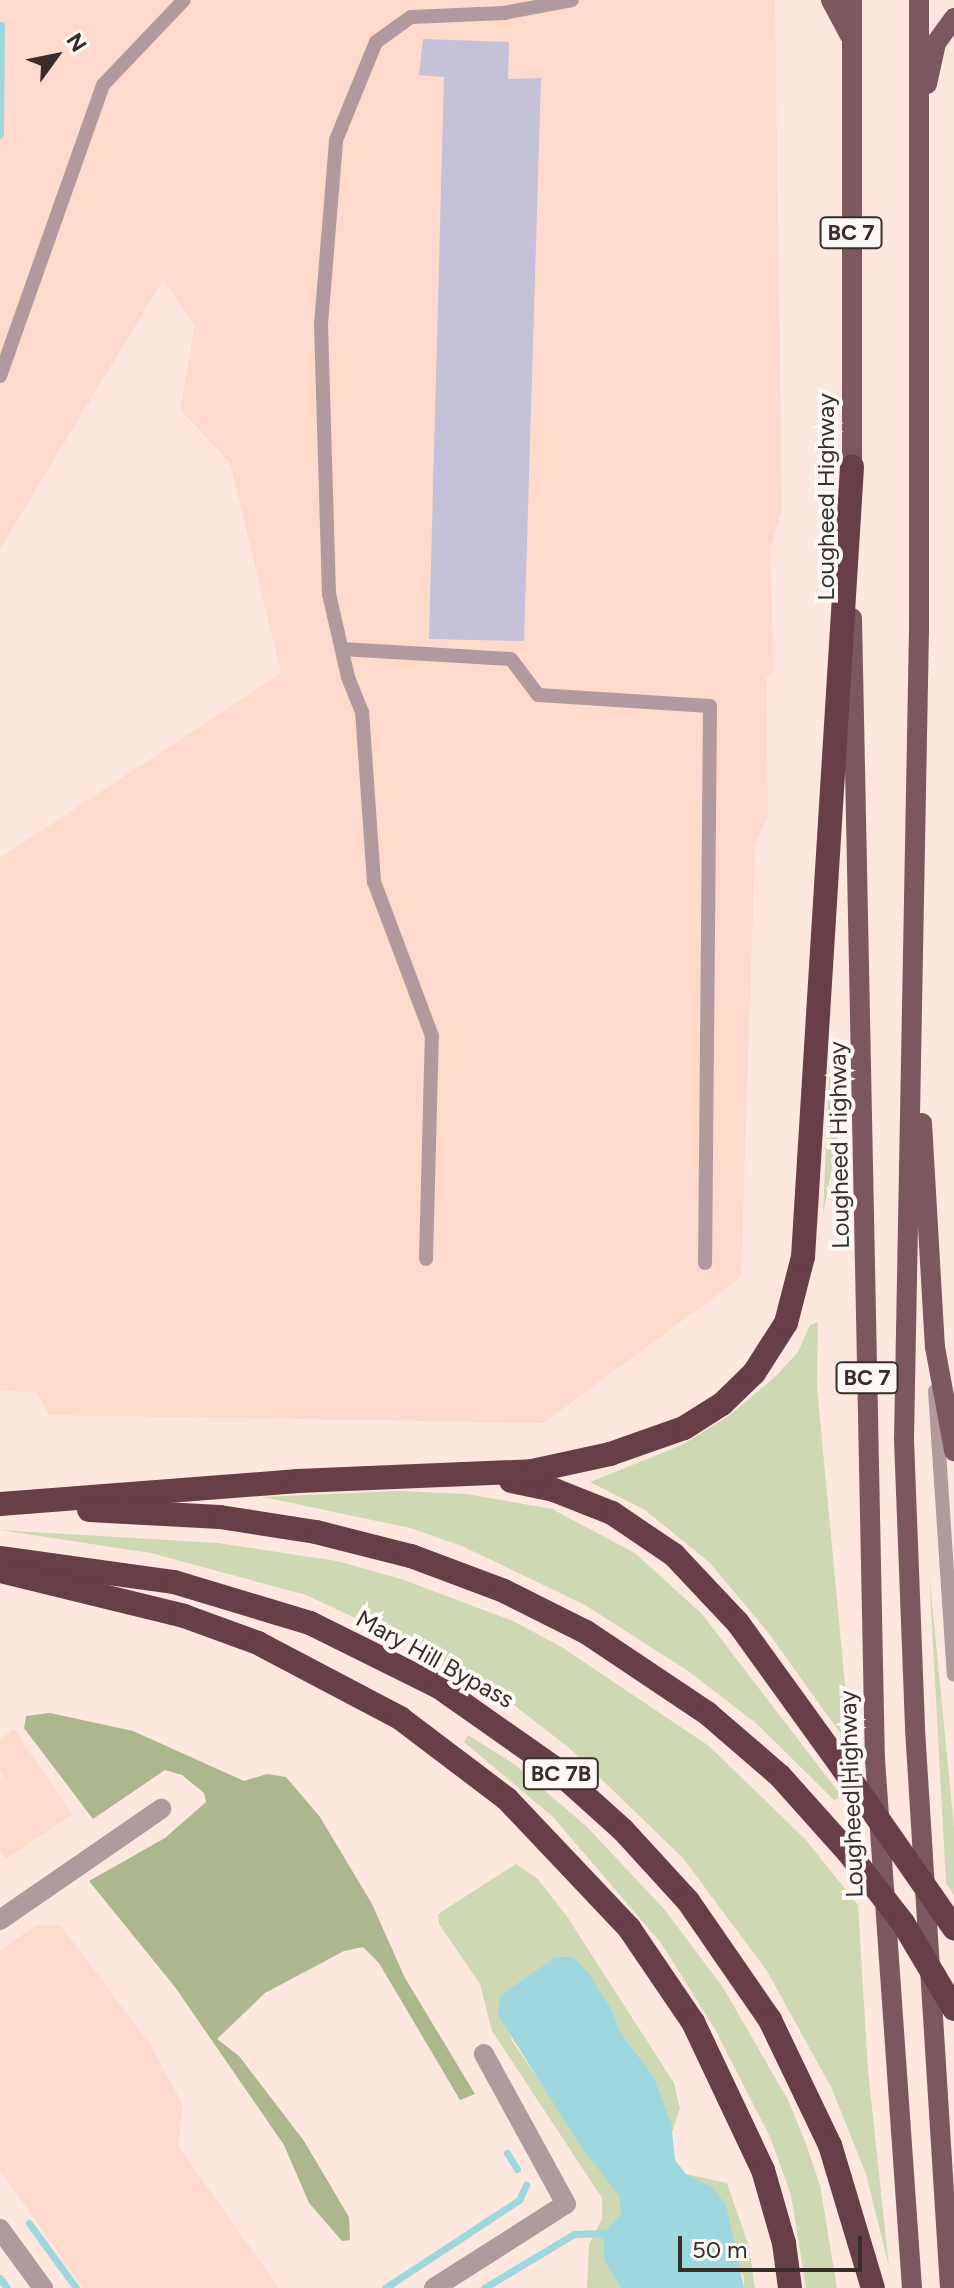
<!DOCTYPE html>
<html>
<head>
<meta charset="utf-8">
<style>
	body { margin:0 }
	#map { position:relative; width:954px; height:2288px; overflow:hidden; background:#fde7df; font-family:Figtree,sans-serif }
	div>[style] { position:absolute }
	.built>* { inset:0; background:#fddacc }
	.green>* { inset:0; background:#ced9b3 }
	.forest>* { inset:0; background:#acb78e }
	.water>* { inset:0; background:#9fd7df }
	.stream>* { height:7px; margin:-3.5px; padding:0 3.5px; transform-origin:3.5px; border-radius:3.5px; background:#9fd7df }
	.building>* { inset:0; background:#c4c1d9 }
	.lane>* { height:14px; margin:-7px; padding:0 7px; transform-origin:7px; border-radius:7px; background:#b09a9e }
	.street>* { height:20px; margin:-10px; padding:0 10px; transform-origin:10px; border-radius:10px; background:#b09a9e }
	.primary>* { height:20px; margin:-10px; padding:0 10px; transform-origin:10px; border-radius:10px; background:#7c575d }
	.highway>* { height:24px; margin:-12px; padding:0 12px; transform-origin:12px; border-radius:12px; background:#683f47 }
	.highway-bridge>* { height:24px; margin:-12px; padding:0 12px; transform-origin:12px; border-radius:12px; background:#683f47 }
	span { translate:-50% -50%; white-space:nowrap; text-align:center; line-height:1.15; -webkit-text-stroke:8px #fef8f6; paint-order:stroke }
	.shield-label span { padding:2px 6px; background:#fef8f6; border:2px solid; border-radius:6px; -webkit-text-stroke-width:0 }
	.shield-label { font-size:22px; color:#372d29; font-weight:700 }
	.street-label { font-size:24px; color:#372d29 }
	.north { position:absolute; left:16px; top:16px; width:80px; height:80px; -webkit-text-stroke:6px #fef8f6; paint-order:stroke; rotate:57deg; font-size:22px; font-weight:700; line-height:32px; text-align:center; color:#372d29 }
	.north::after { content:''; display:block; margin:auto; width:28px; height:36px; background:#372d29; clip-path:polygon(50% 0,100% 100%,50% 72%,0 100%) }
	.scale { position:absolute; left:678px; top:2236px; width:184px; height:36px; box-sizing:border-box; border:4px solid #372d29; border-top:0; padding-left:10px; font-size:24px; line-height:28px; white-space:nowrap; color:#372d29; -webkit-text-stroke:6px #fef8f6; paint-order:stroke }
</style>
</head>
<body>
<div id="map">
	<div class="built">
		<i style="clip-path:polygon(0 0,775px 0,782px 511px,770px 549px,774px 672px,766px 679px,768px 814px,755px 846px,741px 1277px,544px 1423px,49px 1415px,37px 1393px,0 1390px,0 858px,281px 673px,230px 463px,180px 409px,195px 325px,163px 280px,0 549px)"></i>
		<i style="clip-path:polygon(14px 1729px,72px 1814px,6px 1859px,0 1850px,0 1782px,5px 1778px,0 1770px,0 1739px)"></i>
		<i style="clip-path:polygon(37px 1925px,61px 1926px,151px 2046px,183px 2105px,178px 2146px,279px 2288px,83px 2288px,0 2170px,0 1950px)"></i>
	</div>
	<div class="green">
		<i style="clip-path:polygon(834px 1042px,840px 1125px,823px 1214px,830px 1057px)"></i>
		<i style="clip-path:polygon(818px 1322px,817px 1387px,851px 1748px,767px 1631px,710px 1563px,645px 1510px,590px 1482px,682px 1445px,730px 1415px,777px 1375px,798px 1352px,810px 1325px)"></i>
		<i style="clip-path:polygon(398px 1491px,467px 1494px,552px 1509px,635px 1553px,702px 1614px,843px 1798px,834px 1800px,757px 1724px,688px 1671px,585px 1605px,462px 1546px,410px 1528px,263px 1497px)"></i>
		<i style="clip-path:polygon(0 1530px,218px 1543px,337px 1561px,401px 1579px,513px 1621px,560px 1646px,709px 1746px,806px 1840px,858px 1905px,868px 2070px,889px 2267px,866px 2174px,832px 2089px,767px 1971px,683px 1858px,568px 1747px,501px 1695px,434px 1655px,306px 1595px,151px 1553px)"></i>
		<i style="clip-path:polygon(929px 1572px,954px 1827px,954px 1895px,946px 1883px)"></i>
		<i style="clip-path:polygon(468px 1735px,514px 1764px,587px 1827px,665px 1910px,724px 1989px,788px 2100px,805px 2141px,820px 2185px,837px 2288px,806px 2288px,791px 2195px,770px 2137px,716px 2031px,661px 1943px,553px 1817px,464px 1742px)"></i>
		<i style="clip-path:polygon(516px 1864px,538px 1879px,568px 1918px,674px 2083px,680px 2109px,669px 2141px,671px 2122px,654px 2077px,618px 2029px,613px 2012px,538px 1970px,500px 1996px,512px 2041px,619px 2196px,621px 2214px,603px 2233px,604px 2260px,621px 2288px,587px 2288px,589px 2244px,602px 2219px,602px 2198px,492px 2031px,480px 1984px,439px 1924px,438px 1914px)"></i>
		<i style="clip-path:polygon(686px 2174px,727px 2183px,749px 2247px,755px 2288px,744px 2288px,744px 2277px)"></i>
	</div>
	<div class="forest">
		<i style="clip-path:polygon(50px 1713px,133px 1731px,244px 1781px,267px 1774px,286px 1777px,320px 1817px,372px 1904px,405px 1978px,475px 2094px,460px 2100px,379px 1963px,363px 1947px,344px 1951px,265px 1993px,217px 2039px,239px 2056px,304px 2141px,349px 2217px,350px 2240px,342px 2241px,309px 2203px,284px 2145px,175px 1987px,89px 1881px,165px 1838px,206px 1802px,204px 1793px,182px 1775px,165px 1770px,93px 1819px,24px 1728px,26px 1716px)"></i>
	</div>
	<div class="water">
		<i style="clip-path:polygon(555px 1957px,573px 1957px,589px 1974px,613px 2012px,618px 2029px,654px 2077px,671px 2122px,675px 2160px,686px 2174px,713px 2188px,726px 2205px,744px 2288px,621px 2288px,604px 2260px,603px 2233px,621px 2214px,619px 2196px,580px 2145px,498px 2015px,500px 1996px)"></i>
	</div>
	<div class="stream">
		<i style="left:0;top:135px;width:110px;rotate:-89.5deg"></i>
		<i style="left:507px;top:2153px;width:19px;rotate:58deg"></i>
		<i style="left:29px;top:2223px;width:80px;rotate:54.1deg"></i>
		<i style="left:0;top:2278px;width:12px;rotate:55deg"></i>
		<i style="left:385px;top:2288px;width:160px;rotate:-33.3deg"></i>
		<i style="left:519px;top:2200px;width:17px;rotate:-65deg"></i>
		<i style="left:484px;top:2288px;width:105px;rotate:-31deg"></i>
		<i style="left:574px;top:2234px;width:29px;rotate:-2deg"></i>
	</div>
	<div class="building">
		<i style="clip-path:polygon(423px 39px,509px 42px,508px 79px,541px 78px,524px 641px,429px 639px,444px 77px,419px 75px)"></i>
	</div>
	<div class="lane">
		<i style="left:0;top:376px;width:309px;rotate:-70.5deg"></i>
		<i style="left:103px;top:85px;width:117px;rotate:-46.4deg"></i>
		<i style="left:342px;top:649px;width:169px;rotate:3.4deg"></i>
		<i style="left:511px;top:659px;width:45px;rotate:53.1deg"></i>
		<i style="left:538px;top:695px;width:172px;rotate:3.7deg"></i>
		<i style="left:710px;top:706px;width:557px;rotate:90.51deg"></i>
		<i style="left:426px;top:1259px;width:223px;rotate:-88.5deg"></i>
		<i style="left:432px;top:1036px;width:165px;rotate:-110.6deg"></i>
		<i style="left:374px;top:882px;width:170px;rotate:-94deg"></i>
		<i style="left:362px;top:712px;width:38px;rotate:-112deg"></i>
		<i style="left:348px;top:677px;width:85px;rotate:-102.9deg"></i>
		<i style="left:329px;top:594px;width:270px;rotate:-91.7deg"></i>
		<i style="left:321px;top:324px;width:185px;rotate:-85.3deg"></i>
		<i style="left:336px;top:140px;width:106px;rotate:-67.8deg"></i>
		<i style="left:376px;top:42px;width:43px;rotate:-35.5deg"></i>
		<i style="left:411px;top:17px;width:93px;rotate:-2.5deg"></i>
		<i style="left:504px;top:13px;width:69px;rotate:-10.8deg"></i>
		<i style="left:935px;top:1391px;width:284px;rotate:86.2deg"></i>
	</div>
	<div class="street">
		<i style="left:0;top:1920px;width:196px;rotate:-34.6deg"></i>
		<i style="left:0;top:2229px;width:73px;rotate:53.9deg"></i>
		<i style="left:434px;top:2288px;width:156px;rotate:-32.5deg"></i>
		<i style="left:566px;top:2204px;width:171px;rotate:-118.7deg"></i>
	</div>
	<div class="primary">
		<i style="left:831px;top:0;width:40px;rotate:62deg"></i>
		<i style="left:852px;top:0;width:482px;rotate:90deg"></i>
		<i style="left:919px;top:0;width:629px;rotate:90deg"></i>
		<i style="left:919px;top:629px;width:811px;rotate:91.06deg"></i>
		<i style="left:904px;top:1440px;width:289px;rotate:87.8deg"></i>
		<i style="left:915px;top:1729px;width:560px;rotate:86.42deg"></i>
		<i style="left:927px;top:84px;width:42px;rotate:-77.6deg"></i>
		<i style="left:936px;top:43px;width:31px;rotate:-54deg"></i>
		<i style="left:852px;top:618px;width:1141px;rotate:88.85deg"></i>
		<i style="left:875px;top:1759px;width:530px;rotate:86deg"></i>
		<i style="left:922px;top:1123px;width:224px;rotate:86.7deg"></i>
		<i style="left:935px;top:1347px;width:106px;rotate:79.6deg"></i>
	</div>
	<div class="highway">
		<i style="left:511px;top:1481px;width:44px;rotate:11.8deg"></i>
		<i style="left:554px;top:1490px;width:62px;rotate:21.6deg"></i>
		<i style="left:612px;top:1513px;width:75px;rotate:34.1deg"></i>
		<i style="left:674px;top:1555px;width:93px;rotate:46.7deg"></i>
		<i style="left:738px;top:1623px;width:181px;rotate:54.2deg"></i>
		<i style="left:0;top:1504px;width:299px;rotate:-4.4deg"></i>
		<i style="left:298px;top:1481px;width:234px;rotate:-2.4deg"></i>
		<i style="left:532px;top:1471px;width:80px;rotate:-12.3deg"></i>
		<i style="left:610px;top:1454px;width:78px;rotate:-19.4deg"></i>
		<i style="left:684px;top:1428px;width:45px;rotate:-32.3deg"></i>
		<i style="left:722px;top:1404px;width:45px;rotate:-44.1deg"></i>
		<i style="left:754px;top:1373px;width:59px;rotate:-57.4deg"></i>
		<i style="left:786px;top:1323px;width:68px;rotate:-75.6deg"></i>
		<i style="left:803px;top:1257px;width:792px;rotate:-86.45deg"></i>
		<i style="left:89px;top:1510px;width:131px;rotate:3.1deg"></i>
		<i style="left:220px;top:1517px;width:97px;rotate:8.9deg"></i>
		<i style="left:316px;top:1532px;width:98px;rotate:14.2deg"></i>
		<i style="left:411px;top:1556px;width:99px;rotate:20.6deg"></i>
		<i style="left:504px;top:1591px;width:92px;rotate:26.6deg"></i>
		<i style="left:586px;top:1632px;width:146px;rotate:33.8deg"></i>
		<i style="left:707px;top:1713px;width:96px;rotate:40.8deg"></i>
		<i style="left:780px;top:1776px;width:102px;rotate:48.2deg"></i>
		<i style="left:0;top:1558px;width:176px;rotate:7.9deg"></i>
		<i style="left:174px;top:1582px;width:142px;rotate:16.8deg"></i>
		<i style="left:310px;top:1623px;width:144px;rotate:26.4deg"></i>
		<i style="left:439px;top:1687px;width:139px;rotate:35.1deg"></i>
		<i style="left:553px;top:1767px;width:94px;rotate:42deg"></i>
		<i style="left:623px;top:1830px;width:96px;rotate:47.5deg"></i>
		<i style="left:688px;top:1901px;width:145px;rotate:55.4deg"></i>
		<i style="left:770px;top:2020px;width:139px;rotate:64.4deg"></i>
		<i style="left:830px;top:2145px;width:149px;rotate:73.3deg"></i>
		<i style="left:0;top:1571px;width:189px;rotate:13.7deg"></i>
		<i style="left:184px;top:1616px;width:79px;rotate:20deg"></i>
		<i style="left:258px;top:1643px;width:161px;rotate:27.8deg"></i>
		<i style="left:400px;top:1718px;width:134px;rotate:37.1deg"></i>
		<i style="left:507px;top:1799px;width:178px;rotate:46.6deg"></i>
		<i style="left:629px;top:1928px;width:114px;rotate:55.8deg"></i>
		<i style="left:693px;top:2022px;width:164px;rotate:64.7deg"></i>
		<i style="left:763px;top:2170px;width:76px;rotate:74deg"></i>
		<i style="left:784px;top:2243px;width:45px;rotate:82.4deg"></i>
	</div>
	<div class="highway-bridge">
		<i style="left:844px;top:1770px;width:193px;rotate:55.2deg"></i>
		<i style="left:848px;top:1852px;width:90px;rotate:52.2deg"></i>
		<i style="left:903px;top:1923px;width:100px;rotate:59.3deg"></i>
	</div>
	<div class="shield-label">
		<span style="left:851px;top:233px">BC 7</span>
		<span style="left:867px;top:1378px">BC 7</span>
		<span style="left:561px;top:1774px">BC 7B</span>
	</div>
	<div class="street-label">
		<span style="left:826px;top:497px;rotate:-90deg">Lougheed Highway</span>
		<span style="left:839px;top:1145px;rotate:-91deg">Lougheed Highway</span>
		<span style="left:435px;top:1659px;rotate:29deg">Mary Hill Bypass</span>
		<span style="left:851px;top:1794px;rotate:-92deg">Lougheed Highway</span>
	</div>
	<div class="north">N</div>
	<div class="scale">50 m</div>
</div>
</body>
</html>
